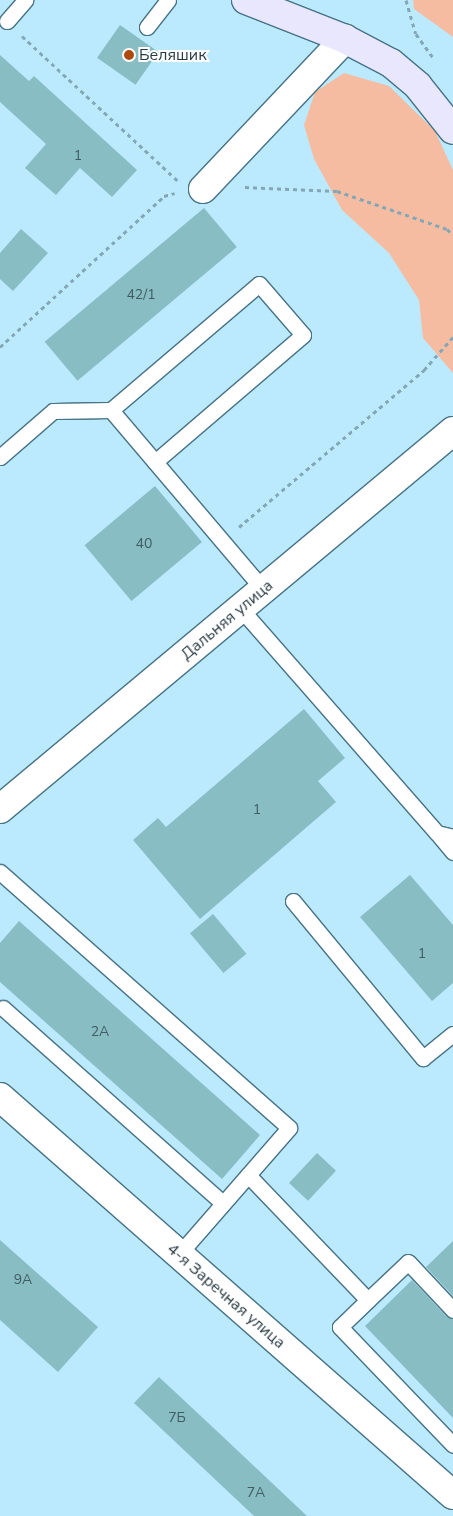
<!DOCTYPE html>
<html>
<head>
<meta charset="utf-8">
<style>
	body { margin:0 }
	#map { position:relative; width:453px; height:1516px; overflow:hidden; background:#bbeaff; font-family:"Nunito Sans",sans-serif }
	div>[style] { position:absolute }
	.green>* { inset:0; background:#f6bca1 }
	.building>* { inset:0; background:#88bdc4; transform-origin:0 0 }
	.path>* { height:3px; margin-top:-1.5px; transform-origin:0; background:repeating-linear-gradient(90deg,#83a7b7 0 4px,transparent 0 8px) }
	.roads { filter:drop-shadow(1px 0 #477385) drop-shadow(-1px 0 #477385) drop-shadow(0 1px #477385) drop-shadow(0 -1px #477385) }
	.lane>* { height:15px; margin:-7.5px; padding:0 7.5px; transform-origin:7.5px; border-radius:7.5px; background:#fff }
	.street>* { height:28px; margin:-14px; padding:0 14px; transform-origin:14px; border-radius:14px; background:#fff }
	.secondary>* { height:28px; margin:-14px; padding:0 14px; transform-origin:14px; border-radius:14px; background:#e8e7fd }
	.dots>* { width:14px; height:14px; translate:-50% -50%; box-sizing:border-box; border:2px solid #fff; border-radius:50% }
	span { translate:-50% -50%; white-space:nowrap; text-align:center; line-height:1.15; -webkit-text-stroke:4px #fff; paint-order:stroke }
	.number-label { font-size:14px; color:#405c63 }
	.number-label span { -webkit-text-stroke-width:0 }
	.poi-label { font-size:16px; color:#283b43 }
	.left { translate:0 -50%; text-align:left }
	.street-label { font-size:16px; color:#283b43 }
</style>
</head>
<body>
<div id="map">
	<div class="green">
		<i style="clip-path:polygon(413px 0,453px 0,453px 37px,414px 9px)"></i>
		<i style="clip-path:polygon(344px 73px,389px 86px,435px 131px,453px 170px,453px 373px,423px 338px,419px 300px,389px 253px,342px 210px,314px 159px,304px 125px,315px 92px)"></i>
	</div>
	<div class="building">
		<i style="left:120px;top:25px;width:47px;height:40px;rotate:35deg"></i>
		<i style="clip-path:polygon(0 55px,29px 81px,34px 76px,137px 170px,112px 197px,80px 168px,56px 195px,25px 168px,46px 144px,0 102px)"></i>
		<i style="left:204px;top:208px;width:51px;height:208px;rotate:50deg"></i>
		<i style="clip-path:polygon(21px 229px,48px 253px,13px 291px,0 279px,0 253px)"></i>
		<i style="left:155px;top:486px;width:73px;height:92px;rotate:50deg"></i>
		<i style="clip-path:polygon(304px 709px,345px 758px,318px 781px,336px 802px,200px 919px,133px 840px,158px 818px,166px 827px)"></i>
		<i style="clip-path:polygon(410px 875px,453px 925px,453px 983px,432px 1001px,360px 917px)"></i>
		<i style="left:213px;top:914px;width:52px;height:30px;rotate:50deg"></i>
		<i style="clip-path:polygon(19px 921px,260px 1135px,222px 1179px,0 982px,0 943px)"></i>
		<i style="left:317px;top:1153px;width:26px;height:41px;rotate:43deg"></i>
		<i style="clip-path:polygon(0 1240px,98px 1327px,58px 1372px,0 1320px)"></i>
		<i style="clip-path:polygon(453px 1241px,453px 1296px,426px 1267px)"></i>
		<i style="clip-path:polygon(412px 1280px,446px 1316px,453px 1319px,453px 1418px,365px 1326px)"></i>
		<i style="clip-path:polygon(159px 1377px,219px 1433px,307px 1516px,254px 1516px,134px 1403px)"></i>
	</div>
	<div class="path">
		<i style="left:406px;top:0;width:35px;rotate:74deg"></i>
		<i style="left:416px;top:34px;width:31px;rotate:54deg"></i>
		<i style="left:22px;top:36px;width:212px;rotate:42.9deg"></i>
		<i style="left:245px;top:187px;width:92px;rotate:2.5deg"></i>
		<i style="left:337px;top:191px;width:116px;rotate:19.1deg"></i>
		<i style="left:447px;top:229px;width:8px;rotate:45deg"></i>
		<i style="left:0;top:347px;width:223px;rotate:-42.6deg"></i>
		<i style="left:164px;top:196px;width:11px;rotate:-15deg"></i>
		<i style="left:239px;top:527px;width:243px;rotate:-40.3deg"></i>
		<i style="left:424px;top:370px;width:44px;rotate:-48.7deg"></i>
	</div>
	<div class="roads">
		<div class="lane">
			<i style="left:7px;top:21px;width:28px;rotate:-49deg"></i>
			<i style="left:147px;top:27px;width:34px;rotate:-52deg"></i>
			<i style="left:111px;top:410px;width:235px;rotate:49.7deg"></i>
			<i style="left:0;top:457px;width:70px;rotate:-41deg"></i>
			<i style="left:53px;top:411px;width:58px;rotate:-1deg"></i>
			<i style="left:111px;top:410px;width:194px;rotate:-40.4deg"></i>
			<i style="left:259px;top:284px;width:67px;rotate:49.2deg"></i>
			<i style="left:303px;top:335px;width:195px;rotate:139.4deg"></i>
			<i style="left:240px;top:608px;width:299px;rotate:48.8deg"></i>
			<i style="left:437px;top:833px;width:16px;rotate:14deg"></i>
			<i style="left:437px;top:833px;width:25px;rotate:50deg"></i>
			<i style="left:0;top:872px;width:386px;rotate:41.5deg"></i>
			<i style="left:289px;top:1128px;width:167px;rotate:131.1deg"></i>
			<i style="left:293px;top:901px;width:204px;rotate:50.4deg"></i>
			<i style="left:423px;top:1058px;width:38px;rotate:-39deg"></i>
			<i style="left:3px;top:1008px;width:294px;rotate:41.6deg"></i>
			<i style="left:248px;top:1175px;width:173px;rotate:46.2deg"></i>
			<i style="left:368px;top:1300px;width:55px;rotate:-43.5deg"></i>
			<i style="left:408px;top:1262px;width:66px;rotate:46.8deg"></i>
			<i style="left:368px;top:1300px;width:39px;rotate:136deg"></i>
			<i style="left:340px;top:1327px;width:163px;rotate:46.2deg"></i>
		</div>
		<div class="street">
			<i style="left:203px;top:189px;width:207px;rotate:-46.6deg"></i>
			<i style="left:0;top:809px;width:590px;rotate:-39.84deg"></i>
			<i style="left:0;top:1097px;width:603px;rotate:41.3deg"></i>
		</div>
		<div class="secondary">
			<i style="left:246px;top:0;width:106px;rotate:21.5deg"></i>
			<i style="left:345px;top:39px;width:52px;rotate:27.6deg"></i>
			<i style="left:391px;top:63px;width:35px;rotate:40deg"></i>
			<i style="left:418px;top:86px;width:56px;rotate:51.5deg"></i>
		</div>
	</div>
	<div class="dots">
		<i style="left:129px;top:55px;background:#ad4b0f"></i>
	</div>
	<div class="number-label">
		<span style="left:78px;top:156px">1</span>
		<span style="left:141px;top:295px">42/1</span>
		<span style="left:144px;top:544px">40</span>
		<span style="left:257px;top:810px">1</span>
		<span style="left:422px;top:954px">1</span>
		<span style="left:100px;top:1032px">2А</span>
		<span style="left:23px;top:1280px">9А</span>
		<span style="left:177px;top:1418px">7Б</span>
		<span style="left:256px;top:1493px">7А</span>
	</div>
	<div class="poi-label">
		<span class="left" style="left:139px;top:55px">Беляшик</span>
	</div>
	<div class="street-label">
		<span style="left:227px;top:620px;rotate:-40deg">Дальняя улица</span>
		<span style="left:226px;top:1296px;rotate:41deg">4-я Заречная улица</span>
	</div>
</div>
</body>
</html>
